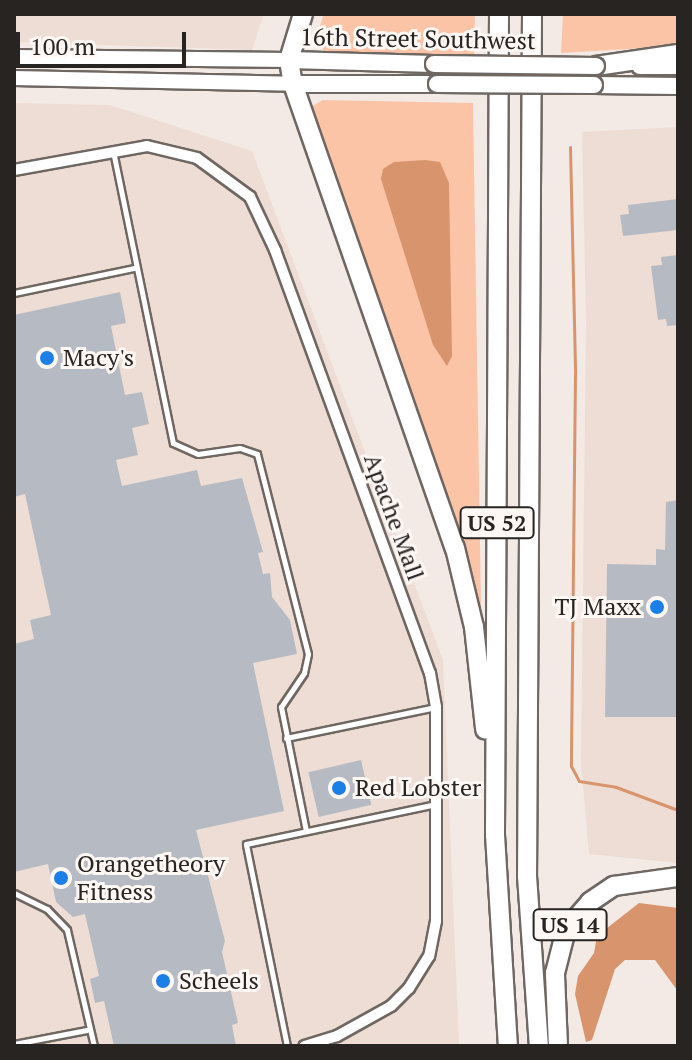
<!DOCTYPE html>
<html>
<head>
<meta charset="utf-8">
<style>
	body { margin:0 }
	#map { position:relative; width:692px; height:1060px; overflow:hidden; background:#f3eae5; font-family:"PT Serif",serif }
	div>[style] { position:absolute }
	.built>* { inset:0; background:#eeddd4 }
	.green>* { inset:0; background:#fbc4a6 }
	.water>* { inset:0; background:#d8946d }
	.stream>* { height:3px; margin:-1.5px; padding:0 1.5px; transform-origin:1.5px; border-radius:1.5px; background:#d8946d }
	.building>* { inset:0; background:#b6bbc3; transform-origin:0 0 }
	.roads { filter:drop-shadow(2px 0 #6f6762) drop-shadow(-2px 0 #6f6762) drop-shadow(0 2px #6f6762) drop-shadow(0 -2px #6f6762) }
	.lane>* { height:5px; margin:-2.5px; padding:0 2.5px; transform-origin:2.5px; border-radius:2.5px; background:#fff }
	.street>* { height:10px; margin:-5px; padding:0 5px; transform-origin:5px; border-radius:5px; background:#fff }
	.secondary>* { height:14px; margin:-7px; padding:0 7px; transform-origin:7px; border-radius:7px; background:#fff }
	.primary>* { height:16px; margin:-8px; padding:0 8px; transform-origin:8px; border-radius:8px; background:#fff }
	.highway>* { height:18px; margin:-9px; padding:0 9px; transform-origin:9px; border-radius:9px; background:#fff }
	.bridges { filter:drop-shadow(2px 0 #6f6762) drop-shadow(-2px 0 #6f6762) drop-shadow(0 2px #6f6762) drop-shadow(0 -2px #6f6762) }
	.primary-bridge>* { height:16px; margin:-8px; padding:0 8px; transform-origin:8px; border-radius:8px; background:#fff }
	.dots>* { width:22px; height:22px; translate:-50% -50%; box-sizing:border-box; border:4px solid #fef8f5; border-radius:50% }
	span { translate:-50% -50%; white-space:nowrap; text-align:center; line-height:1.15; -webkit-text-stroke:6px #fef8f5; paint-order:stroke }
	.shield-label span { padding:2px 6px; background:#fef8f5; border:2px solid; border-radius:6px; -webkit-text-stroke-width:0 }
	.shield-label { font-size:22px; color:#282422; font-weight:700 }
	.street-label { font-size:24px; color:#282422 }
	.poi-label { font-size:24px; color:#282422 }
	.left { translate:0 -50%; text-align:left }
	.right { translate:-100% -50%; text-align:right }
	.frame { position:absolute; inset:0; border:16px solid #282422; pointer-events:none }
	.scale { position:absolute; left:16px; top:32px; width:170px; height:36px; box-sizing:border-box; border:4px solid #282422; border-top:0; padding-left:10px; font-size:24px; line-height:28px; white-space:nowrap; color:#282422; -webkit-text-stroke:6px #fef8f5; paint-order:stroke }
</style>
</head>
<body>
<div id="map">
	<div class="built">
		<i style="clip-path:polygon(14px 14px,264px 14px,252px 50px,14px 42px)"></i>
		<i style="clip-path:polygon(14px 103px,110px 105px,252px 151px,443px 660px,459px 1046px,14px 1046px)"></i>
		<i style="clip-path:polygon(678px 127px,678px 863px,589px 854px,581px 762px,586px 322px,582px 132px)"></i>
	</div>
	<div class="green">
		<i style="clip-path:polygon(324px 14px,475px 14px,474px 57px,324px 51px,316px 37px)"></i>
		<i style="clip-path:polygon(563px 14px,678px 14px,678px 46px,561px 53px)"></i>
		<i style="clip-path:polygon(323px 100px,473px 103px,481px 606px,476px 606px,443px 487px,309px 108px)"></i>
	</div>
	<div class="water">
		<i style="clip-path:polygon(425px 160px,440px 162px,449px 183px,452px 356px,447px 366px,433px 345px,381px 179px,383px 169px,394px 162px)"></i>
		<i style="clip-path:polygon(639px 903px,678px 908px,678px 1010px,677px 990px,655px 960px,625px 960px,615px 969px,592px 1040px,586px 1042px,575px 994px,578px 976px,594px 953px,597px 936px)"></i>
	</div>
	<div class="stream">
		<i style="left:570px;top:147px;width:227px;rotate:88.7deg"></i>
		<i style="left:575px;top:374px;width:392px;rotate:90.6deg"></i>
		<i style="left:571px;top:766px;width:17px;rotate:62deg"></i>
		<i style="left:579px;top:781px;width:37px;rotate:9deg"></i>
		<i style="left:616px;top:787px;width:66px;rotate:20.4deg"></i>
	</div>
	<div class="building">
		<i style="clip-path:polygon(678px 199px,678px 230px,623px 236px,620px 215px,629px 214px,628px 205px)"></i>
		<i style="clip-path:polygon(678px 255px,678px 325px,667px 326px,666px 319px,658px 320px,651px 266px,662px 265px,661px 257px)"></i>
		<i style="clip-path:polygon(120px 292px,126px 323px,111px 326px,125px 395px,142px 392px,149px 424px,132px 428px,138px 455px,116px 460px,122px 486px,197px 470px,201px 486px,242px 478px,263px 552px,258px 553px,263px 574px,270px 573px,272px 597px,290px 620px,297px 654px,253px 663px,284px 811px,196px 830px,225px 941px,222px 952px,238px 1023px,232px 1025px,236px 1046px,114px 1046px,104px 1001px,95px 1003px,90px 979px,99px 976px,85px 914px,73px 917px,56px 902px,48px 864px,14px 872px,14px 644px,34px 639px,30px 620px,51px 615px,25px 494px,14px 497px,14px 315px)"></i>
		<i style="clip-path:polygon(678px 500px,678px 717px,605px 717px,607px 564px,656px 565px,656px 549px,665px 550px,666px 502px)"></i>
		<i style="left:361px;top:760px;width:46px;height:54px;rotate:77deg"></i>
	</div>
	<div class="roads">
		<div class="lane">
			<i style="left:113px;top:151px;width:298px;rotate:78.4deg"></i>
			<i style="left:173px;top:443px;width:27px;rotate:24deg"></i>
			<i style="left:198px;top:454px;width:42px;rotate:-8.1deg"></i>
			<i style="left:240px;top:448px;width:18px;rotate:19deg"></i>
			<i style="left:257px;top:454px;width:206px;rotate:75.7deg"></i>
			<i style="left:308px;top:654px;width:19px;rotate:102deg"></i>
			<i style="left:304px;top:673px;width:41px;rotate:124.1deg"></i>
			<i style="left:281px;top:707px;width:126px;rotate:78.6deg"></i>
			<i style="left:14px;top:293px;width:123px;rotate:-11.8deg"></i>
			<i style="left:286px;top:738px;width:153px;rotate:-11.7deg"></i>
			<i style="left:14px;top:893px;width:37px;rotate:26deg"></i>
			<i style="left:47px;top:909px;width:29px;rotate:46deg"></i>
			<i style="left:67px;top:930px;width:119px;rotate:76.9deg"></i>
			<i style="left:14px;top:1044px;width:74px;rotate:-10.9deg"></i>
			<i style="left:287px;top:1046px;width:206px;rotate:-101.5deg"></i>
			<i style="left:246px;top:844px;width:193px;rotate:-11.9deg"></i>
		</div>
		<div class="street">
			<i style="left:14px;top:170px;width:135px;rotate:-10.2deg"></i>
			<i style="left:147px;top:146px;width:51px;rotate:13.5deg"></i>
			<i style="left:197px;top:158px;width:66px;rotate:36.3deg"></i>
			<i style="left:250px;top:197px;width:59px;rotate:64.7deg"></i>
			<i style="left:275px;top:250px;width:451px;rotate:69.9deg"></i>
			<i style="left:430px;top:673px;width:35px;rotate:80deg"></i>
			<i style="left:436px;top:707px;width:214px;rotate:90deg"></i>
			<i style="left:436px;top:921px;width:36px;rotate:101deg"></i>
			<i style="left:429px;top:956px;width:38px;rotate:122deg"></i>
			<i style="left:409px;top:988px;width:25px;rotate:135deg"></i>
			<i style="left:391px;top:1006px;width:62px;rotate:150.9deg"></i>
			<i style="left:337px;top:1036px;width:34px;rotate:163deg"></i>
		</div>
		<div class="secondary">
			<i style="left:14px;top:57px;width:275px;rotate:0.6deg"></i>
			<i style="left:14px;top:78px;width:279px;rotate:1.2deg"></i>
		</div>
		<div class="primary">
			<i style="left:289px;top:60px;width:145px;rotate:1.6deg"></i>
			<i style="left:640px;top:66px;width:38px"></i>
			<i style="left:293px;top:84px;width:144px"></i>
			<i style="left:594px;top:85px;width:84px;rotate:0.7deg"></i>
		</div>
		<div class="highway">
			<i style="left:303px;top:14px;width:48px;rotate:106.9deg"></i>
			<i style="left:289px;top:60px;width:24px;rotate:81deg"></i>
			<i style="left:293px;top:84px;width:491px;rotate:70.8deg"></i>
			<i style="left:455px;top:548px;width:81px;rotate:76.5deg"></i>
			<i style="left:474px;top:627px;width:103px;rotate:83.8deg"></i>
			<i style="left:499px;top:14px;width:821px;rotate:90.28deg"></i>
			<i style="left:495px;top:835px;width:211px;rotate:86.5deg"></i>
			<i style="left:532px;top:14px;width:862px;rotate:90.33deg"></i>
			<i style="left:527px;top:876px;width:170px;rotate:86deg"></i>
			<i style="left:596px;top:66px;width:83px;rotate:-8.3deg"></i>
			<i style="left:558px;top:1046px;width:73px;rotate:-92.4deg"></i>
			<i style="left:555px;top:973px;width:44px;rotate:-75.7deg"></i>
			<i style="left:566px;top:930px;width:37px;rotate:-49deg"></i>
			<i style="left:590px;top:902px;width:29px;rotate:-34deg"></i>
			<i style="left:614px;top:886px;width:65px;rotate:-8deg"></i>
		</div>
	</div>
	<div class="bridges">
		<div class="primary-bridge">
			<i style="left:434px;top:64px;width:162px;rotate:0.7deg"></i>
			<i style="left:437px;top:84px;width:157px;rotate:0.4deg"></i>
		</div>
	</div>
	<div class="dots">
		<i style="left:47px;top:358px;background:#1c7ee7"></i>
		<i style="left:657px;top:607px;background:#1c7ee7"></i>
		<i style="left:339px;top:788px;background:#1c7ee7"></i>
		<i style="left:61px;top:878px;background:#1c7ee7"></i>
		<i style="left:163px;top:981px;background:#1c7ee7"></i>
	</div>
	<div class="shield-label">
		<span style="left:497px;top:523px">US 52</span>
		<span style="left:570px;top:925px">US 14</span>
	</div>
	<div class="street-label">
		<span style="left:418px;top:39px;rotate:1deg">16th Street Southwest</span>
		<span style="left:394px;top:517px;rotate:70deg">Apache Mall</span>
	</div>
	<div class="poi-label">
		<span class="left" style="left:63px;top:358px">Macy's</span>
		<span class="right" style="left:641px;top:607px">TJ Maxx</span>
		<span class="left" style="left:355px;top:788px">Red Lobster</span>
		<span class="left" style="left:77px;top:878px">Orangetheory<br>Fitness</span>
		<span class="left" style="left:179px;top:981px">Scheels</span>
	</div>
	<div class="frame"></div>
	<div class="scale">100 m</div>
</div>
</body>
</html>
